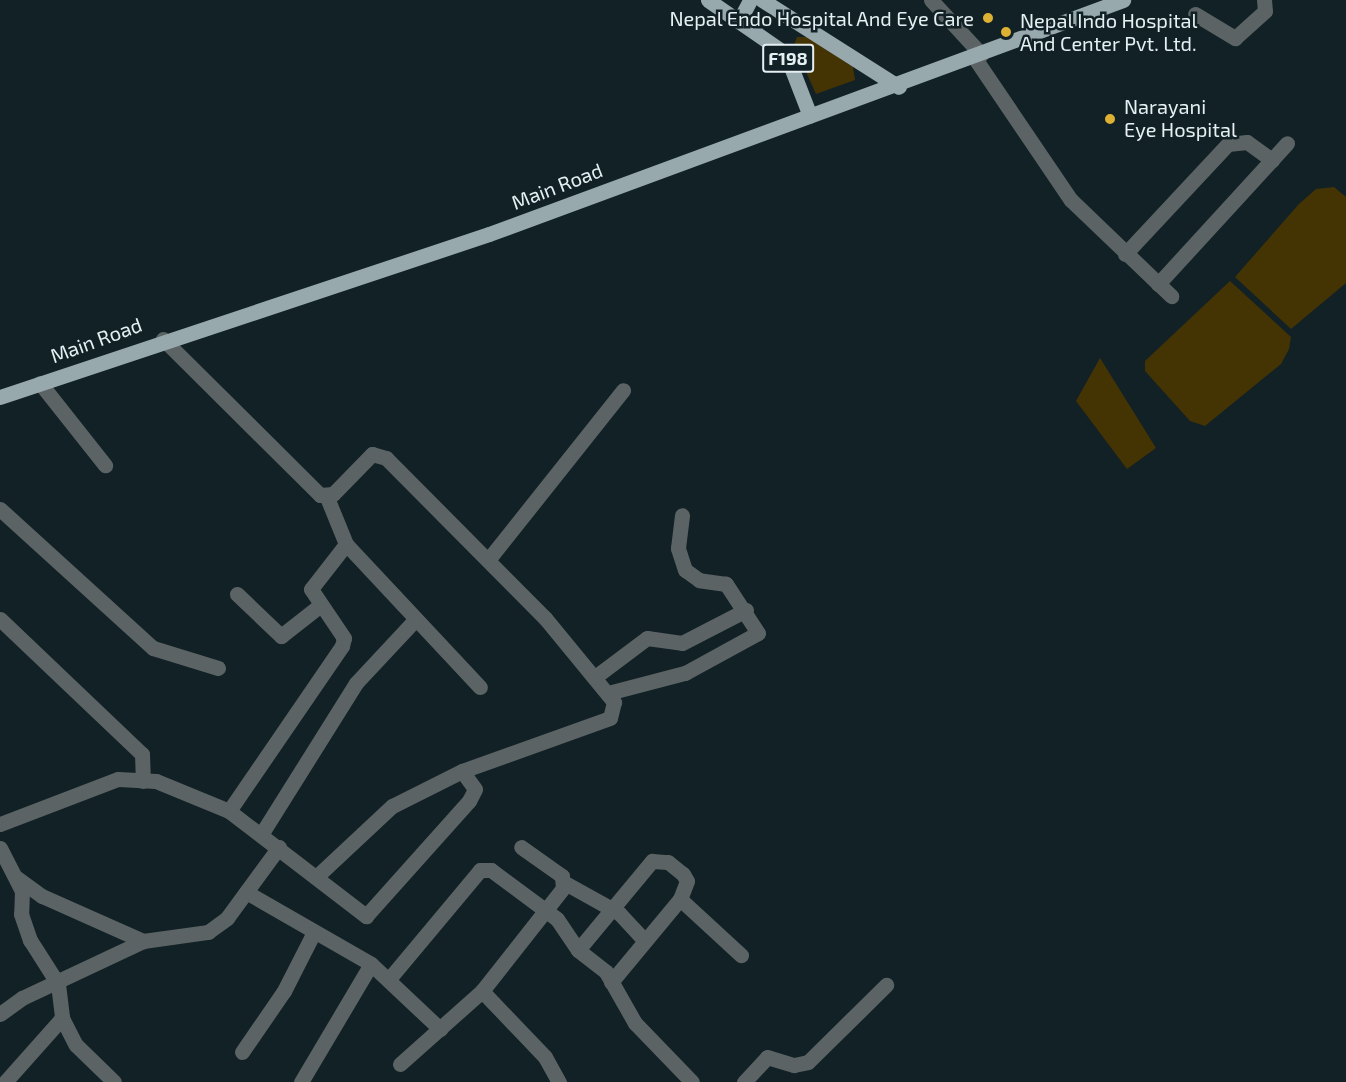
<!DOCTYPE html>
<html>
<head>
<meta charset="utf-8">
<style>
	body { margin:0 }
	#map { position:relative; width:1346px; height:1082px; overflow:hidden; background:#112126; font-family:"Exo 2",sans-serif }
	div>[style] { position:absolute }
	.green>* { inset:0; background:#453403 }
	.minor>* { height:15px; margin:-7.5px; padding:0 7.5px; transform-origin:7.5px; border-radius:7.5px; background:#5b6365 }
	.major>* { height:15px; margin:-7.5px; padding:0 7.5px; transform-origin:7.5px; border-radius:7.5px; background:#98a9ae }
	.dots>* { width:16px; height:16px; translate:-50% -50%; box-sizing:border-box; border:3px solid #112126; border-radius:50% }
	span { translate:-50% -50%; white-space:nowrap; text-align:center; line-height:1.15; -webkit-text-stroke:5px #112126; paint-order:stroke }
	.shield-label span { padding:2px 4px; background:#112126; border:2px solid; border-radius:4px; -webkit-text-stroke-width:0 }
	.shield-label { font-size:18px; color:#e6f0f3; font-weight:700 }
	.poi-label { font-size:20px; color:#e6f0f3 }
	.right { translate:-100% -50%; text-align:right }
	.left { translate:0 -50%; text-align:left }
	.street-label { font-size:20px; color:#e6f0f3 }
</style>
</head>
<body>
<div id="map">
	<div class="green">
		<i style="clip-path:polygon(797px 37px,807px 37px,853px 67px,855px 80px,816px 94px,794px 45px)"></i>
		<i style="clip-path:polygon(1334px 187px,1346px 197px,1346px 283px,1291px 329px,1235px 277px,1299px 204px,1316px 189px)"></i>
		<i style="clip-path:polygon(1230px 281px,1291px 337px,1289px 349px,1281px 364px,1205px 426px,1190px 421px,1145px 371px,1145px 361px)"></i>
		<i style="clip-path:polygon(1100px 358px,1156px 448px,1127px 469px,1076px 401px)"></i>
	</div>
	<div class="minor">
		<i style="left:931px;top:0;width:74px;rotate:47.2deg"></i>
		<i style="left:1195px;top:14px;width:47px;rotate:31deg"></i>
		<i style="left:1235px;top:38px;width:40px;rotate:-42deg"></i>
		<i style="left:1265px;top:11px;width:11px;rotate:-95deg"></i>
		<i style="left:974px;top:57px;width:173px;rotate:55.9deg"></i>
		<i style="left:1071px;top:200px;width:139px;rotate:43.8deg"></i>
		<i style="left:1125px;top:254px;width:151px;rotate:-46.9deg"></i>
		<i style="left:1228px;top:144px;width:19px;rotate:-6deg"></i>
		<i style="left:1247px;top:142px;width:31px;rotate:36deg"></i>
		<i style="left:1158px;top:284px;width:191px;rotate:-47.5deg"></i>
		<i style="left:163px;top:339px;width:221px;rotate:44.8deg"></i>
		<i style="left:320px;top:495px;width:13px;rotate:-4deg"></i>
		<i style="left:333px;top:494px;width:56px;rotate:-45.7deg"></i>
		<i style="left:372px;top:454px;width:15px;rotate:16deg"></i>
		<i style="left:386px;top:458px;width:226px;rotate:45.2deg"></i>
		<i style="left:545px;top:618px;width:109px;rotate:50.6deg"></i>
		<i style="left:614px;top:702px;width:16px;rotate:104deg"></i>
		<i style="left:610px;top:718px;width:157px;rotate:160.3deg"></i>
		<i style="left:462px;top:771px;width:78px;rotate:153.4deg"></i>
		<i style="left:392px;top:806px;width:104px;rotate:136.9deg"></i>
		<i style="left:40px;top:383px;width:105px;rotate:51.6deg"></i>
		<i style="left:326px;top:495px;width:53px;rotate:67.8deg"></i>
		<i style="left:346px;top:544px;width:196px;rotate:46.9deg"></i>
		<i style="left:0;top:509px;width:207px;rotate:42.3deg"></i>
		<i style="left:153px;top:648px;width:68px;rotate:17.1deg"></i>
		<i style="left:488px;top:560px;width:217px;rotate:-51.5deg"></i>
		<i style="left:237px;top:594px;width:61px;rotate:43.7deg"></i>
		<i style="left:281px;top:636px;width:47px;rotate:-38.1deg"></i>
		<i style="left:0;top:619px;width:196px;rotate:43.6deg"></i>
		<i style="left:142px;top:754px;width:27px;rotate:88deg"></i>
		<i style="left:595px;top:677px;width:65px;rotate:-36.9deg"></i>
		<i style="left:647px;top:638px;width:35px;rotate:8deg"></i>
		<i style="left:682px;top:643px;width:72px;rotate:-27.3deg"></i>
		<i style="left:608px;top:693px;width:80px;rotate:-14.6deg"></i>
		<i style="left:685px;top:673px;width:83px;rotate:-28.7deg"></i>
		<i style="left:758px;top:633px;width:59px;rotate:-123.1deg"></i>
		<i style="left:726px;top:584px;width:27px;rotate:-172deg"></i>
		<i style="left:699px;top:580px;width:17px;rotate:-144deg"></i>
		<i style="left:685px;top:570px;width:23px;rotate:-108deg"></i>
		<i style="left:678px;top:548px;width:33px;rotate:-83deg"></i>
		<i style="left:229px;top:811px;width:200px;rotate:-55.6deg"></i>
		<i style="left:342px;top:646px;width:8px;rotate:-76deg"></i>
		<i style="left:344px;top:638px;width:59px;rotate:-124deg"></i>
		<i style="left:311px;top:589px;width:57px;rotate:-52.1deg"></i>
		<i style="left:0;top:824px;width:126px;rotate:-20.9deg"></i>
		<i style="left:118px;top:779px;width:38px;rotate:3deg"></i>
		<i style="left:156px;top:781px;width:79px;rotate:22.3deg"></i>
		<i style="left:229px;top:811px;width:173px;rotate:37.5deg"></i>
		<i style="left:366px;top:916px;width:154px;rotate:-48.2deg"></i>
		<i style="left:469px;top:801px;width:13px;rotate:-63deg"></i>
		<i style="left:475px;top:789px;width:22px;rotate:-126deg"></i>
		<i style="left:262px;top:833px;width:177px;rotate:-57.9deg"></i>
		<i style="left:356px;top:683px;width:86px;rotate:-46.9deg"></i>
		<i style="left:0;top:848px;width:48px;rotate:62.9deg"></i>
		<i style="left:22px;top:891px;width:23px;rotate:92deg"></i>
		<i style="left:21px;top:914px;width:28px;rotate:71deg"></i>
		<i style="left:30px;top:940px;width:52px;rotate:57.5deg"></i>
		<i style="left:58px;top:984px;width:34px;rotate:83deg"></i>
		<i style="left:62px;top:1018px;width:30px;rotate:63deg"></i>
		<i style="left:76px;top:1045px;width:53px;rotate:44.2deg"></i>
		<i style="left:17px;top:878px;width:31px;rotate:36deg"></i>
		<i style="left:42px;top:896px;width:111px;rotate:24deg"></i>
		<i style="left:565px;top:883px;width:62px;rotate:29.1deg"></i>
		<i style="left:619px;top:913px;width:38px;rotate:47deg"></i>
		<i style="left:246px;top:892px;width:144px;rotate:29.9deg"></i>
		<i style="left:371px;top:964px;width:95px;rotate:43.3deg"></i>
		<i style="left:680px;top:899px;width:83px;rotate:42.6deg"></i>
		<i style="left:578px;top:950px;width:116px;rotate:-50.3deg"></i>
		<i style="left:652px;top:861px;width:16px;rotate:4deg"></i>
		<i style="left:668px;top:862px;width:19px;rotate:39deg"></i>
		<i style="left:683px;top:874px;width:8px;rotate:60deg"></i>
		<i style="left:687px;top:881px;width:19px;rotate:111deg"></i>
		<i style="left:680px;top:899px;width:108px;rotate:129.7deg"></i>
		<i style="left:389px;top:979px;width:142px;rotate:-50.1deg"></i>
		<i style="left:480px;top:870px;width:11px"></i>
		<i style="left:491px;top:870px;width:82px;rotate:36.6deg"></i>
		<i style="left:557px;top:919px;width:37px;rotate:56deg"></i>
		<i style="left:578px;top:950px;width:36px;rotate:38deg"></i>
		<i style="left:606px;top:972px;width:59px;rotate:60.4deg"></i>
		<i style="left:635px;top:1023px;width:82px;rotate:46deg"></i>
		<i style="left:482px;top:991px;width:91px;rotate:46.3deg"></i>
		<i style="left:545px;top:1057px;width:29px;rotate:61deg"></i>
		<i style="left:0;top:1014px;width:27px;rotate:-36deg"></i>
		<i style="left:22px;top:998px;width:134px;rotate:-25.2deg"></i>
		<i style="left:143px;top:941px;width:66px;rotate:-7.9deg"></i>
		<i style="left:208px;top:932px;width:24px;rotate:-36deg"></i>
		<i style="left:227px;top:918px;width:88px;rotate:-53.8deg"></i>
		<i style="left:242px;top:1052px;width:74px;rotate:-55.5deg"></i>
		<i style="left:284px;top:991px;width:66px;rotate:-63deg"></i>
		<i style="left:400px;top:1064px;width:110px;rotate:-41.7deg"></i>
		<i style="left:482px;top:991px;width:131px;rotate:-51.8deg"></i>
		<i style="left:563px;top:888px;width:12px;rotate:-95deg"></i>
		<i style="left:562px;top:876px;width:50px;rotate:-144.7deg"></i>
		<i style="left:5px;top:1082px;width:86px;rotate:-48.3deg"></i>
		<i style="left:301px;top:1082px;width:137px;rotate:-59.3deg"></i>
		<i style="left:744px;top:1082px;width:34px;rotate:-47deg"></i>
		<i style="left:767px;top:1057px;width:28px;rotate:17deg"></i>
		<i style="left:794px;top:1065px;width:14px;rotate:-12deg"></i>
		<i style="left:808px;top:1062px;width:110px;rotate:-44.6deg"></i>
	</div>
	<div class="major">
		<i style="left:708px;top:0;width:95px;rotate:34.7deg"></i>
		<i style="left:786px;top:54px;width:66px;rotate:68.8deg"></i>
		<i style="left:762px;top:0;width:162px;rotate:32.4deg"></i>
		<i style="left:739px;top:21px;width:24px;rotate:-62deg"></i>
		<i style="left:0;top:397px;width:515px;rotate:-18.43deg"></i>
		<i style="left:489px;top:234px;width:676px;rotate:-20.26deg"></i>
	</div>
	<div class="dots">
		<i style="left:988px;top:18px;background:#ddb133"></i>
		<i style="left:1006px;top:32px;background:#ddb133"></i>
		<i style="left:1110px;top:119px;background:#ddb133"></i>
	</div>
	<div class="shield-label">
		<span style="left:788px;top:58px">F198</span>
	</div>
	<div class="poi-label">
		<span class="right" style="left:974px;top:18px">Nepal Endo Hospital And Eye Care</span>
		<span class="left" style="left:1020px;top:32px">Nepal Indo Hospital<br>And Center Pvt. Ltd.</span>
		<span class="left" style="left:1124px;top:118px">Narayani<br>Eye Hospital</span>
	</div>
	<div class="street-label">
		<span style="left:557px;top:186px;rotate:-21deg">Main Road</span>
		<span style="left:96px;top:340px;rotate:-20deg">Main Road</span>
	</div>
</div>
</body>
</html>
